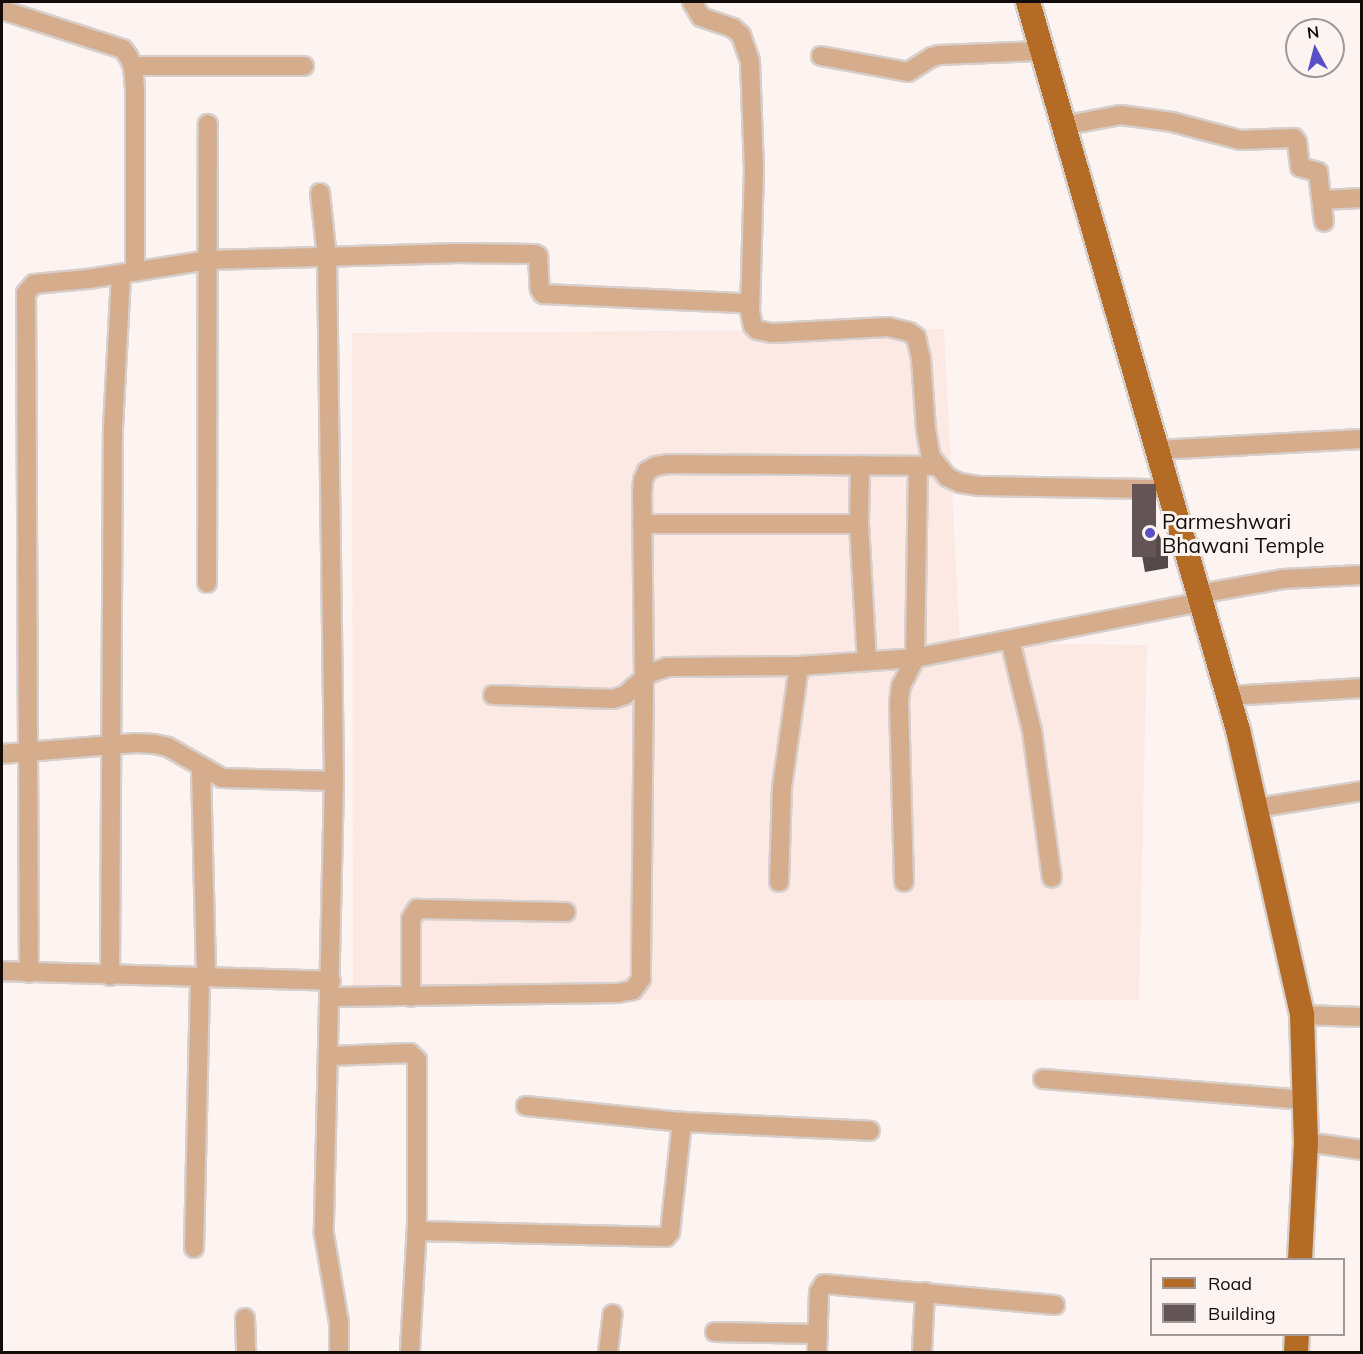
<!DOCTYPE html>
<html>
<head>
<meta charset="utf-8">
<style>
	body { margin:0 }
	#map { position:relative; width:1363px; height:1354px; overflow:hidden; background:#fdf4f1; font-family:Mulish,sans-serif }
	div>[style] { position:absolute }
	.built>* { inset:0; background:#fde9e4 }
	.roads { filter:drop-shadow(2px 0 #d7cfcc) drop-shadow(-2px 0 #d7cfcc) drop-shadow(0 2px #d7cfcc) drop-shadow(0 -2px #d7cfcc) }
	.minor>* { height:18px; margin:-9px; padding:0 9px; transform-origin:9px; border-radius:9px; background:#d5ac8c }
	.major>* { height:24px; margin:-12px; padding:0 12px; transform-origin:12px; border-radius:12px; background:#b46b26 }
	.wall>* { inset:0; background:#55494a }
	.building>* { inset:0; background:#635556; transform-origin:0 0 }
	.dots>* { width:16px; height:16px; translate:-50% -50%; box-sizing:border-box; border:3px solid #fdf4f1; border-radius:50% }
	span { translate:-50% -50%; white-space:nowrap; text-align:center; line-height:1.15; -webkit-text-stroke:6px #fdf4f1; paint-order:stroke }
	.poi-label { font-size:21px; color:#120d0b }
	.left { translate:0 -50%; text-align:left }
	.frame { position:absolute; inset:0; border:3px solid #120d0b; pointer-events:none }
	.legend { position:absolute; left:1150px; top:1258px; width:195px; height:78px; box-sizing:border-box; background:#fdf4f1; border:2px solid #9f9895; margin:0; padding:8px 10px; list-style:none; font-size:18px; color:#120d0b }
	.legend li { display:flex; align-items:center; gap:12px; height:30px }
	.legend b { width:30px; border:2px solid #9f9895 }
	.north { position:absolute; left:1285px; top:18px; width:60px; height:60px; box-sizing:border-box; background:#fdf4f1; border:2px solid #9f9895; border-radius:50%; rotate:353deg; font-size:16px; font-weight:700; line-height:24px; text-align:center; color:#120d0b }
	.north::after { content:''; display:block; margin:auto; width:21px; height:27px; background:#594fc7; clip-path:polygon(50% 0,100% 100%,50% 72%,0 100%) }
</style>
</head>
<body>
<div id="map">
	<div class="built">
		<i style="clip-path:polygon(944px 329px,960px 643px,1147px 645px,1139px 1000px,353px 1000px,352px 333px)"></i>
	</div>
	<div class="roads">
		<div class="minor">
			<i style="left:692px;top:2px;width:17px;rotate:59deg"></i>
			<i style="left:701px;top:17px;width:34px;rotate:19deg"></i>
			<i style="left:733px;top:28px;width:11px;rotate:41deg"></i>
			<i style="left:741px;top:35px;width:28px;rotate:71deg"></i>
			<i style="left:750px;top:61px;width:108px;rotate:87.9deg"></i>
			<i style="left:754px;top:169px;width:140px;rotate:91.6deg"></i>
			<i style="left:2px;top:10px;width:127px;rotate:17.9deg"></i>
			<i style="left:123px;top:49px;width:9px;rotate:54deg"></i>
			<i style="left:128px;top:56px;width:11px;rotate:63deg"></i>
			<i style="left:133px;top:66px;width:24px;rotate:85deg"></i>
			<i style="left:135px;top:90px;width:182px;rotate:90deg"></i>
			<i style="left:821px;top:56px;width:88px;rotate:10.4deg"></i>
			<i style="left:908px;top:72px;width:28px;rotate:-32deg"></i>
			<i style="left:932px;top:57px;width:7px;rotate:-16deg"></i>
			<i style="left:939px;top:55px;width:102px;rotate:-2.2deg"></i>
			<i style="left:133px;top:66px;width:171px"></i>
			<i style="left:1062px;top:126px;width:60px;rotate:-10.6deg"></i>
			<i style="left:1121px;top:115px;width:51px;rotate:7.8deg"></i>
			<i style="left:1172px;top:122px;width:70px;rotate:14.8deg"></i>
			<i style="left:1240px;top:140px;width:54px;rotate:-2.1deg"></i>
			<i style="left:1294px;top:138px;width:5px;rotate:53deg"></i>
			<i style="left:1297px;top:142px;width:25px;rotate:83deg"></i>
			<i style="left:1300px;top:167px;width:19px;rotate:16deg"></i>
			<i style="left:1318px;top:172px;width:50px;rotate:83.2deg"></i>
			<i style="left:320px;top:193px;width:64px;rotate:83.8deg"></i>
			<i style="left:327px;top:257px;width:524px;rotate:89.23deg"></i>
			<i style="left:334px;top:781px;width:453px;rotate:91.3deg"></i>
			<i style="left:324px;top:1234px;width:90px;rotate:80.4deg"></i>
			<i style="left:339px;top:1323px;width:29px;rotate:90deg"></i>
			<i style="left:1322px;top:200px;width:40px;rotate:-2.9deg"></i>
			<i style="left:1157px;top:450px;width:205px;rotate:-3.1deg"></i>
			<i style="left:860px;top:465px;width:59px;rotate:91deg"></i>
			<i style="left:859px;top:524px;width:137px;rotate:86.7deg"></i>
			<i style="left:642px;top:524px;width:217px"></i>
			<i style="left:207px;top:583px;width:459px;rotate:-89.9deg"></i>
			<i style="left:1199px;top:594px;width:85px;rotate:-10.1deg"></i>
			<i style="left:1283px;top:579px;width:79px;rotate:-2.9deg"></i>
			<i style="left:1010px;top:640px;width:94px;rotate:76.4deg"></i>
			<i style="left:1032px;top:731px;width:148px;rotate:82.3deg"></i>
			<i style="left:493px;top:695px;width:120px;rotate:1.9deg"></i>
			<i style="left:613px;top:699px;width:13px;rotate:-18deg"></i>
			<i style="left:625px;top:695px;width:33px;rotate:-41deg"></i>
			<i style="left:650px;top:673px;width:18px;rotate:-19deg"></i>
			<i style="left:667px;top:667px;width:132px;rotate:-0.4deg"></i>
			<i style="left:799px;top:666px;width:116px;rotate:-3.9deg"></i>
			<i style="left:915px;top:658px;width:291px;rotate:-11.1deg"></i>
			<i style="left:1229px;top:696px;width:133px;rotate:-3.4deg"></i>
			<i style="left:2px;top:754px;width:134px;rotate:-4.7deg"></i>
			<i style="left:136px;top:743px;width:18px;rotate:3deg"></i>
			<i style="left:154px;top:744px;width:14px;rotate:12deg"></i>
			<i style="left:168px;top:747px;width:62px;rotate:29.9deg"></i>
			<i style="left:222px;top:778px;width:112px;rotate:1.5deg"></i>
			<i style="left:201px;top:768px;width:209px;rotate:88.6deg"></i>
			<i style="left:1257px;top:808px;width:106px;rotate:-9.2deg"></i>
			<i style="left:779px;top:882px;width:95px;rotate:-88.2deg"></i>
			<i style="left:782px;top:787px;width:122px;rotate:-82deg"></i>
			<i style="left:904px;top:882px;width:180px;rotate:-91.6deg"></i>
			<i style="left:899px;top:702px;width:16px;rotate:-83deg"></i>
			<i style="left:901px;top:686px;width:31px;rotate:-63deg"></i>
			<i style="left:915px;top:658px;width:192px;rotate:-89.1deg"></i>
			<i style="left:2px;top:971px;width:329px;rotate:1.7deg"></i>
			<i style="left:29px;top:973px;width:680px;rotate:-90.25deg"></i>
			<i style="left:26px;top:293px;width:12px;rotate:-48deg"></i>
			<i style="left:34px;top:284px;width:54px;rotate:-5.3deg"></i>
			<i style="left:88px;top:279px;width:121px;rotate:-9deg"></i>
			<i style="left:208px;top:260px;width:246px;rotate:-1.6deg"></i>
			<i style="left:454px;top:253px;width:81px;rotate:0.7deg"></i>
			<i style="left:535px;top:254px;width:4px;rotate:34deg"></i>
			<i style="left:538px;top:256px;width:33px;rotate:87deg"></i>
			<i style="left:540px;top:289px;width:6px;rotate:59deg"></i>
			<i style="left:543px;top:294px;width:197px;rotate:2.6deg"></i>
			<i style="left:740px;top:303px;width:9px;rotate:18deg"></i>
			<i style="left:749px;top:306px;width:20px;rotate:79deg"></i>
			<i style="left:753px;top:326px;width:6px;rotate:45deg"></i>
			<i style="left:757px;top:330px;width:16px;rotate:11deg"></i>
			<i style="left:773px;top:333px;width:115px;rotate:-3deg"></i>
			<i style="left:888px;top:327px;width:22px;rotate:13deg"></i>
			<i style="left:909px;top:332px;width:9px;rotate:36deg"></i>
			<i style="left:916px;top:337px;width:22px;rotate:77deg"></i>
			<i style="left:921px;top:358px;width:72px;rotate:86deg"></i>
			<i style="left:926px;top:430px;width:27px;rotate:80deg"></i>
			<i style="left:931px;top:457px;width:26px;rotate:51deg"></i>
			<i style="left:947px;top:477px;width:14px;rotate:25deg"></i>
			<i style="left:960px;top:483px;width:18px;rotate:9deg"></i>
			<i style="left:978px;top:486px;width:176px;rotate:1deg"></i>
			<i style="left:110px;top:976px;width:548px;rotate:-89.69deg"></i>
			<i style="left:113px;top:428px;width:154px;rotate:-87deg"></i>
			<i style="left:330px;top:997px;width:288px;rotate:-0.8deg"></i>
			<i style="left:618px;top:993px;width:15px;rotate:-11deg"></i>
			<i style="left:633px;top:990px;width:14px;rotate:-54deg"></i>
			<i style="left:641px;top:979px;width:12px;rotate:-90deg"></i>
			<i style="left:641px;top:967px;width:288px;rotate:-89.4deg"></i>
			<i style="left:644px;top:679px;width:185px;rotate:-90.6deg"></i>
			<i style="left:642px;top:494px;width:14px;rotate:-86deg"></i>
			<i style="left:643px;top:480px;width:10px;rotate:-66deg"></i>
			<i style="left:647px;top:471px;width:10px;rotate:-29deg"></i>
			<i style="left:656px;top:466px;width:12px;rotate:-9deg"></i>
			<i style="left:668px;top:464px;width:268px;rotate:0.4deg"></i>
			<i style="left:411px;top:997px;width:78px;rotate:-90deg"></i>
			<i style="left:411px;top:919px;width:12px;rotate:-59deg"></i>
			<i style="left:417px;top:909px;width:149px;rotate:1.2deg"></i>
			<i style="left:1302px;top:1015px;width:60px;rotate:1.9deg"></i>
			<i style="left:329px;top:1056px;width:81px;rotate:-2.1deg"></i>
			<i style="left:410px;top:1053px;width:10px;rotate:45deg"></i>
			<i style="left:417px;top:1060px;width:165px;rotate:90deg"></i>
			<i style="left:417px;top:1225px;width:127px;rotate:93.2deg"></i>
			<i style="left:1043px;top:1079px;width:263px;rotate:4.6deg"></i>
			<i style="left:526px;top:1106px;width:157px;rotate:5.9deg"></i>
			<i style="left:682px;top:1122px;width:188px;rotate:2.7deg"></i>
			<i style="left:1306px;top:1142px;width:57px;rotate:8.1deg"></i>
			<i style="left:417px;top:1231px;width:249px;rotate:1.4deg"></i>
			<i style="left:666px;top:1237px;width:6px;rotate:-51deg"></i>
			<i style="left:670px;top:1232px;width:111px;rotate:-83.8deg"></i>
			<i style="left:194px;top:1248px;width:271px;rotate:-88.7deg"></i>
			<i style="left:245px;top:1318px;width:34px;rotate:88deg"></i>
			<i style="left:715px;top:1332px;width:103px;rotate:1.1deg"></i>
			<i style="left:608px;top:1352px;width:38px;rotate:-83deg"></i>
			<i style="left:817px;top:1352px;width:60px;rotate:-88.1deg"></i>
			<i style="left:819px;top:1292px;width:9px;rotate:-58deg"></i>
			<i style="left:824px;top:1284px;width:232px;rotate:5.2deg"></i>
			<i style="left:922px;top:1352px;width:60px;rotate:-87.1deg"></i>
		</div>
		<div class="major">
			<i style="left:1028px;top:2px;width:758px;rotate:73.91deg"></i>
			<i style="left:1238px;top:730px;width:292px;rotate:77.3deg"></i>
			<i style="left:1302px;top:1015px;width:127px;rotate:88.2deg"></i>
			<i style="left:1306px;top:1142px;width:118px;rotate:92.9deg"></i>
			<i style="left:1296px;top:1352px;width:18px;rotate:-87deg"></i>
		</div>
	</div>
	<div class="wall">
		<i style="clip-path:polygon(1132px 484px,1168px 552px,1168px 568px,1145px 572px,1132px 500px)"></i>
	</div>
	<div class="building">
		<i style="left:1132px;top:484px;width:24px;height:73px"></i>
	</div>
	<div class="dots">
		<i style="left:1150px;top:533px;background:#594fc7"></i>
	</div>
	<div class="poi-label">
		<span class="left" style="left:1162px;top:533px">Parmeshwari<br>Bhawani Temple</span>
	</div>
	<div class="frame"></div>
	<ul class="legend">
	<li><b style="height:8px;background:#b46b26"></b>Road</li>
	<li><b style="height:16px;background:#635556"></b>Building</li>
	</ul>
	<div class="north">N</div>
</div>
</body>
</html>
